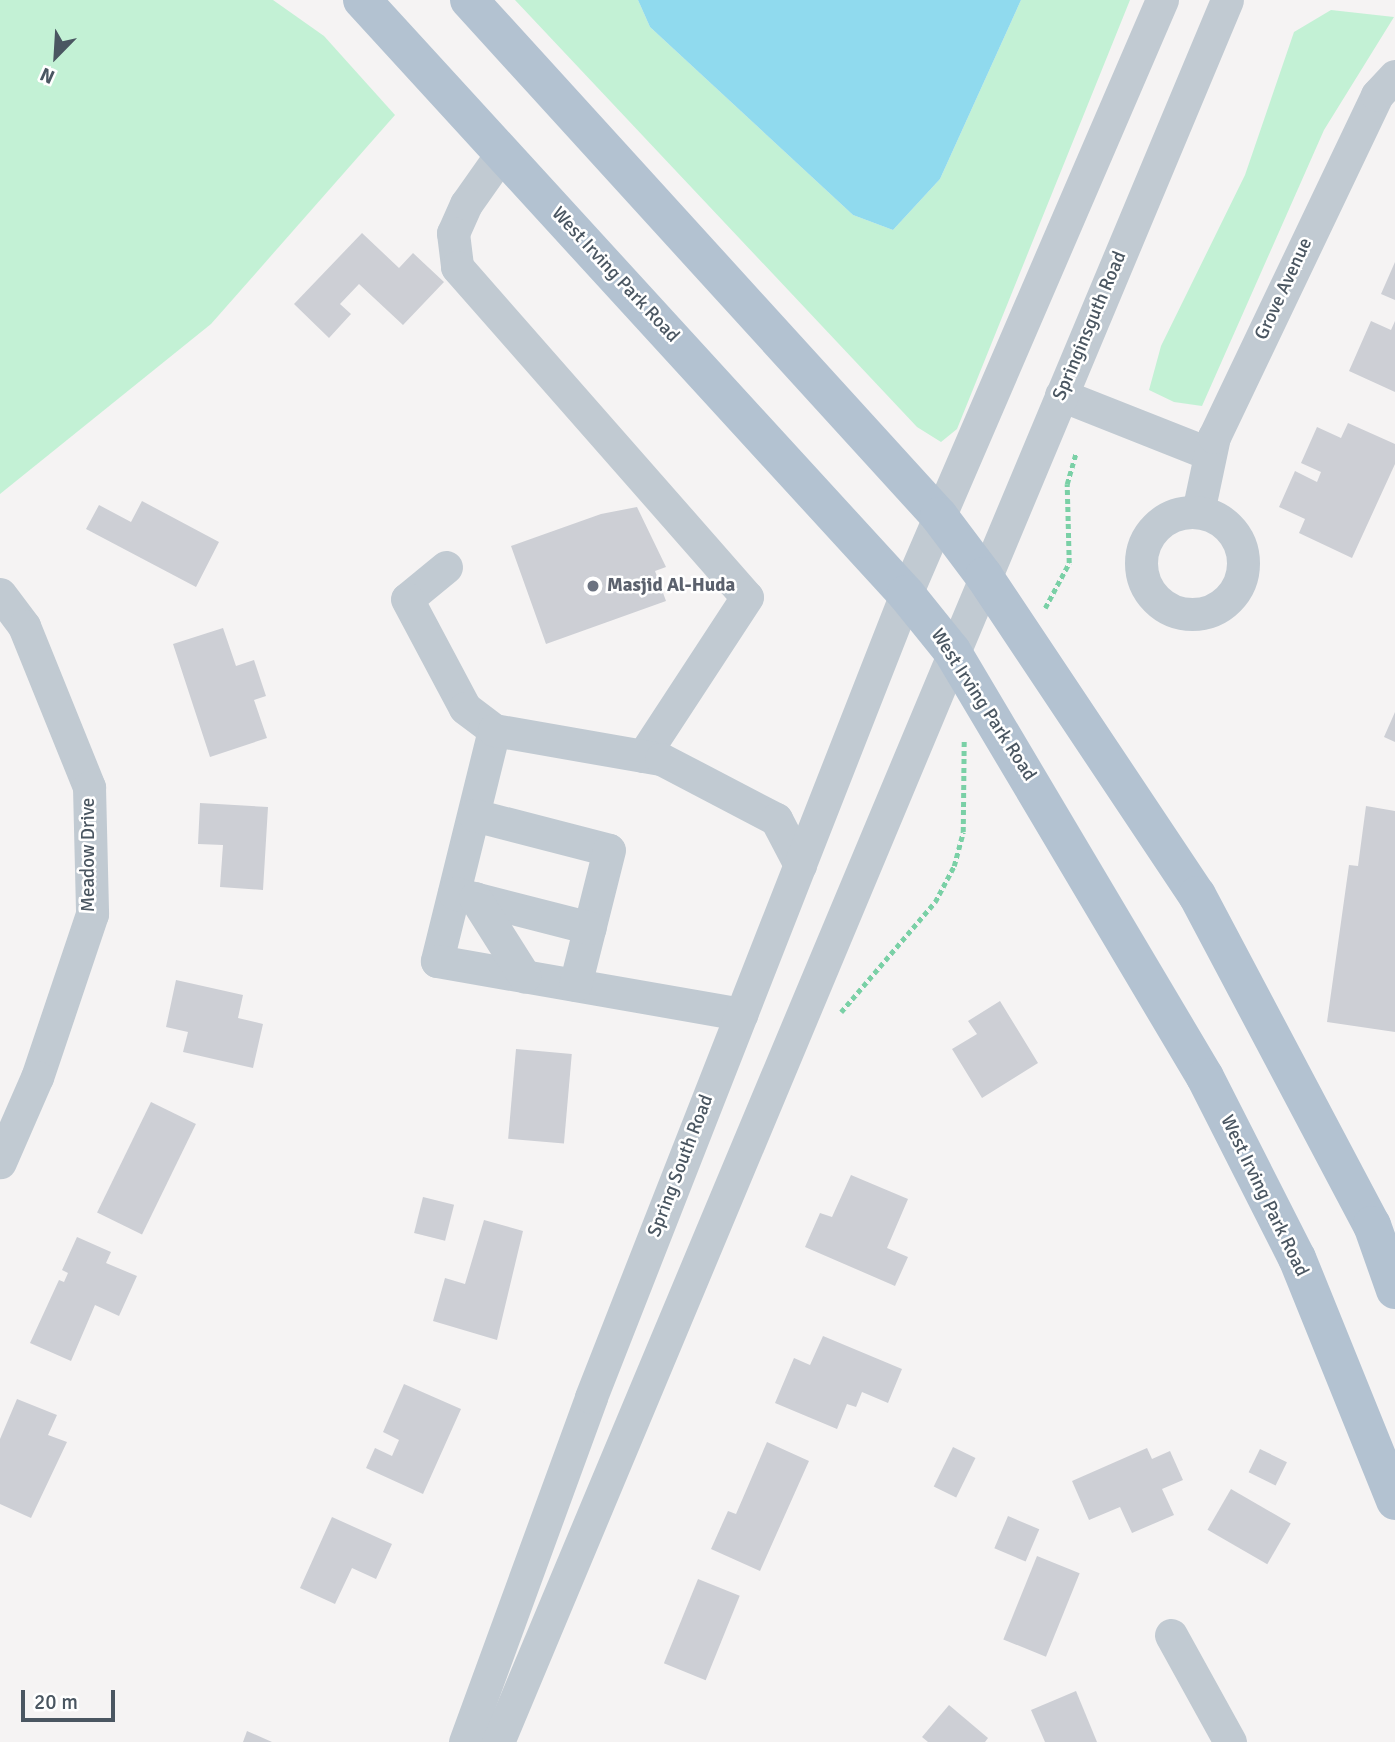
<!DOCTYPE html>
<html>
<head>
<meta charset="utf-8">
<style>
	body { margin:0 }
	#map { position:relative; width:1395px; height:1742px; overflow:hidden; background:#f5f3f3; font-family:Signika,sans-serif }
	div>[style] { position:absolute }
	.green>* { inset:0; background:#c3f1d5 }
	.water>* { inset:0; background:#90daee }
	.building>* { inset:0; background:#cdcfd5; transform-origin:0 0 }
	.path>* { height:4.5px; margin-top:-2.25px; transform-origin:0; background:repeating-linear-gradient(90deg,#7ad0a6 0 5px,transparent 0 8.5px) }
	.minor>* { height:33px; margin:-16.5px; padding:0 16.5px; transform-origin:16.5px; border-radius:16.5px; background:#c1cad2 }
	.minor>.ring { margin:-16.5px; padding:0; box-sizing:content-box; background:none; border:33px solid #c1cad2; border-radius:50% }
	.major>* { height:38px; margin:-19px; padding:0 19px; transform-origin:19px; border-radius:19px; background:#b3c2d1 }
	.dots>* { width:19px; height:19px; translate:-50% -50%; box-sizing:border-box; border:4px solid #fff; border-radius:50% }
	span { translate:-50% -50%; white-space:nowrap; text-align:center; line-height:1.15; -webkit-text-stroke:5px #fff; paint-order:stroke }
	.street-label { font-size:19px; color:#4a5661 }
	.worship-label { font-size:19px; color:#5b616d; font-weight:700 }
	.left { translate:0 -50%; text-align:left }
	.north { position:absolute; left:21px; top:21px; width:70px; height:70px; -webkit-text-stroke:5px #fff; paint-order:stroke; rotate:204deg; font-size:19px; font-weight:700; line-height:28px; text-align:center; color:#4a5661 }
	.north::after { content:''; display:block; margin:auto; width:24px; height:32px; background:#4a5661; clip-path:polygon(50% 0,100% 100%,50% 72%,0 100%) }
	.scale { position:absolute; left:21px; top:1690px; width:94px; height:32px; box-sizing:border-box; border:4px solid #4a5661; border-top:0; padding-left:9px; font-size:21px; line-height:24px; white-space:nowrap; color:#4a5661; -webkit-text-stroke:5px #fff; paint-order:stroke }
</style>
</head>
<body>
<div id="map">
	<div class="green">
		<i style="clip-path:polygon(0 0,273px 0,324px 36px,395px 115px,211px 324px,0 494px)"></i>
		<i style="clip-path:polygon(515px 0,638px 0,650px 27px,853px 215px,893px 230px,940px 179px,1021px 0,1130px 0,957px 429px,941px 442px,917px 427px)"></i>
		<i style="clip-path:polygon(1331px 10px,1394px 17px,1324px 130px,1202px 406px,1174px 402px,1149px 390px,1161px 346px,1245px 175px,1294px 32px)"></i>
	</div>
	<div class="water">
		<i style="clip-path:polygon(638px 0,1021px 0,940px 179px,893px 230px,853px 215px,650px 27px)"></i>
	</div>
	<div class="building">
		<i style="clip-path:polygon(362px 233px,399px 268px,413px 253px,444px 282px,403px 325px,359px 284px,340px 304px,351px 314px,329px 338px,294px 304px)"></i>
		<i style="clip-path:polygon(1395px 262px,1395px 300px,1381px 294px)"></i>
		<i style="clip-path:polygon(1371px 321px,1391px 330px,1395px 321px,1395px 392px,1349px 371px)"></i>
		<i style="clip-path:polygon(1348px 423px,1395px 444px,1395px 464px,1352px 558px,1299px 533px,1305px 519px,1279px 507px,1295px 471px,1317px 482px,1321px 472px,1301px 463px,1317px 427px,1341px 438px)"></i>
		<i style="clip-path:polygon(142px 501px,219px 542px,196px 587px,86px 529px,99px 505px,131px 522px)"></i>
		<i style="clip-path:polygon(637px 507px,666px 567px,655px 571px,666px 601px,546px 644px,511px 546px,601px 514px)"></i>
		<i style="clip-path:polygon(223px 628px,236px 666px,254px 660px,266px 696px,254px 700px,267px 738px,210px 757px,173px 644px)"></i>
		<i style="clip-path:polygon(1395px 712px,1395px 742px,1384px 737px)"></i>
		<i style="clip-path:polygon(200px 803px,268px 807px,263px 890px,220px 887px,223px 845px,198px 844px)"></i>
		<i style="clip-path:polygon(1366px 806px,1395px 811px,1395px 1032px,1327px 1022px,1349px 865px,1358px 866px)"></i>
		<i style="clip-path:polygon(176px 980px,243px 995px,238px 1018px,263px 1024px,253px 1068px,183px 1052px,188px 1032px,166px 1027px)"></i>
		<i style="clip-path:polygon(1000px 1001px,1038px 1063px,982px 1098px,952px 1049px,977px 1034px,968px 1021px)"></i>
		<i style="left:516px;top:1049px;width:56px;height:90px;rotate:5deg"></i>
		<i style="left:151px;top:1102px;width:50px;height:123px;rotate:26deg"></i>
		<i style="clip-path:polygon(851px 1175px,908px 1199px,887px 1248px,908px 1257px,895px 1286px,805px 1247px,820px 1213px,832px 1217px)"></i>
		<i style="left:423px;top:1197px;width:32px;height:37px;rotate:14deg"></i>
		<i style="clip-path:polygon(484px 1220px,523px 1231px,497px 1340px,433px 1321px,445px 1278px,465px 1284px)"></i>
		<i style="clip-path:polygon(77px 1237px,111px 1252px,106px 1263px,137px 1276px,119px 1316px,95px 1305px,71px 1361px,30px 1343px,59px 1280px,64px 1282px,68px 1273px,62px 1270px)"></i>
		<i style="clip-path:polygon(823px 1336px,902px 1369px,888px 1403px,862px 1392px,856px 1407px,847px 1404px,837px 1429px,775px 1403px,794px 1358px,810px 1365px)"></i>
		<i style="clip-path:polygon(404px 1384px,461px 1409px,423px 1494px,366px 1468px,375px 1448px,392px 1456px,399px 1440px,383px 1432px)"></i>
		<i style="clip-path:polygon(17px 1399px,57px 1415px,48px 1435px,67px 1442px,31px 1518px,0 1504px,0 1439px)"></i>
		<i style="clip-path:polygon(767px 1442px,809px 1461px,760px 1571px,711px 1549px,728px 1511px,736px 1514px)"></i>
		<i style="left:953px;top:1447px;width:25px;height:44px;rotate:26deg"></i>
		<i style="clip-path:polygon(1147px 1448px,1152px 1459px,1170px 1451px,1183px 1480px,1162px 1489px,1174px 1515px,1132px 1533px,1120px 1507px,1089px 1520px,1072px 1481px)"></i>
		<i style="left:1260px;top:1449px;width:30px;height:26px;rotate:26deg"></i>
		<i style="left:1231px;top:1489px;width:69px;height:47px;rotate:30deg"></i>
		<i style="left:1008px;top:1516px;width:34px;height:35px;rotate:23deg"></i>
		<i style="clip-path:polygon(332px 1517px,392px 1544px,376px 1579px,352px 1568px,335px 1604px,300px 1588px)"></i>
		<i style="left:1037px;top:1556px;width:46px;height:90px;rotate:22deg"></i>
		<i style="left:698px;top:1579px;width:45px;height:91px;rotate:22deg"></i>
		<i style="clip-path:polygon(1076px 1691px,1097px 1742px,1045px 1742px,1031px 1710px)"></i>
		<i style="clip-path:polygon(949px 1705px,988px 1738px,985px 1742px,928px 1742px,922px 1737px)"></i>
		<i style="clip-path:polygon(247px 1731px,272px 1742px,243px 1742px)"></i>
	</div>
	<div class="path">
		<i style="left:1045px;top:608px;width:51px;rotate:-61.9deg"></i>
		<i style="left:1069px;top:563px;width:79px;rotate:-91.5deg"></i>
		<i style="left:1067px;top:484px;width:33px;rotate:-74deg"></i>
		<i style="left:841px;top:1012px;width:145px;rotate:-49.5deg"></i>
		<i style="left:935px;top:902px;width:41px;rotate:-62.2deg"></i>
		<i style="left:954px;top:866px;width:35px;rotate:-75deg"></i>
		<i style="left:963px;top:832px;width:91px;rotate:-89.4deg"></i>
	</div>
	<div class="minor">
		<i style="left:502px;top:153px;width:62px;rotate:125.2deg"></i>
		<i style="left:466px;top:204px;width:32px;rotate:114deg"></i>
		<i style="left:453px;top:233px;width:34px;rotate:83deg"></i>
		<i style="left:457px;top:267px;width:439px;rotate:48.7deg"></i>
		<i style="left:747px;top:597px;width:190px;rotate:123.2deg"></i>
		<i style="left:1061px;top:395px;width:160px;rotate:21.6deg"></i>
		<i style="left:1198px;top:512px;width:77px;rotate:-78deg"></i>
		<i style="left:1214px;top:437px;width:379px;rotate:-64.5deg"></i>
		<i style="left:1377px;top:95px;width:26px;rotate:-47deg"></i>
		<i class="ring" style="left:1141px;top:512px;width:69px;height:69px"></i>
		<i style="left:446px;top:567px;width:50px;rotate:140.6deg"></i>
		<i style="left:407px;top:599px;width:123px;rotate:62deg"></i>
		<i style="left:465px;top:708px;width:36px;rotate:37deg"></i>
		<i style="left:494px;top:730px;width:238px;rotate:103.9deg"></i>
		<i style="left:437px;top:961px;width:309px;rotate:9.9deg"></i>
		<i style="left:0;top:594px;width:40px;rotate:53deg"></i>
		<i style="left:24px;top:626px;width:174px;rotate:68deg"></i>
		<i style="left:89px;top:787px;width:127px;rotate:88.6deg"></i>
		<i style="left:92px;top:914px;width:172px;rotate:108.6deg"></i>
		<i style="left:37px;top:1077px;width:93px;rotate:113.5deg"></i>
		<i style="left:494px;top:730px;width:169px;rotate:9.9deg"></i>
		<i style="left:661px;top:759px;width:130px;rotate:27.6deg"></i>
		<i style="left:776px;top:819px;width:52px;rotate:62.4deg"></i>
		<i style="left:474px;top:815px;width:139px;rotate:14.5deg"></i>
		<i style="left:609px;top:850px;width:139px;rotate:104.1deg"></i>
		<i style="left:454px;top:893px;width:140px;rotate:14.4deg"></i>
		<i style="left:475px;top:898px;width:93px;rotate:57.7deg"></i>
		<i style="left:1171px;top:1635px;width:122px;rotate:61.1deg"></i>
		<i style="left:465px;top:1742px;width:367px;rotate:-69.9deg"></i>
		<i style="left:591px;top:1397px;width:863px;rotate:-68.58deg"></i>
		<i style="left:906px;top:594px;width:647px;rotate:-66.69deg"></i>
		<i style="left:498px;top:1742px;width:1888px;rotate:-67.29deg"></i>
	</div>
	<div class="major">
		<i style="left:362px;top:0;width:805px;rotate:47.52deg"></i>
		<i style="left:906px;top:594px;width:73px;rotate:51.1deg"></i>
		<i style="left:952px;top:651px;width:495px;rotate:59.3deg"></i>
		<i style="left:1205px;top:1077px;width:203px;rotate:63.1deg"></i>
		<i style="left:1297px;top:1258px;width:262px;rotate:68deg"></i>
		<i style="left:469px;top:0;width:698px;rotate:47.67deg"></i>
		<i style="left:939px;top:516px;width:75px;rotate:53.1deg"></i>
		<i style="left:984px;top:576px;width:384px;rotate:56.3deg"></i>
		<i style="left:1197px;top:895px;width:374px;rotate:62.1deg"></i>
		<i style="left:1372px;top:1225px;width:69px;rotate:70.5deg"></i>
	</div>
	<div class="dots">
		<i style="left:593px;top:586px;background:#6b7280"></i>
	</div>
	<div class="street-label">
		<span style="left:615px;top:275px;rotate:47deg">West Irving Park Road</span>
		<span style="left:1284px;top:289px;rotate:-65deg">Grove Avenue</span>
		<span style="left:1090px;top:326px;rotate:-67deg">Springinsguth Road</span>
		<span style="left:983px;top:705px;rotate:57deg">West Irving Park Road</span>
		<span style="left:89px;top:855px;rotate:-90deg">Meadow Drive</span>
		<span style="left:681px;top:1166px;rotate:-69deg">Spring South Road</span>
		<span style="left:1264px;top:1196px;rotate:64deg">West Irving Park Road</span>
	</div>
	<div class="worship-label">
		<span class="left" style="left:607px;top:586px">Masjid Al-Huda</span>
	</div>
	<div class="north">N</div>
	<div class="scale">20 m</div>
</div>
</body>
</html>
